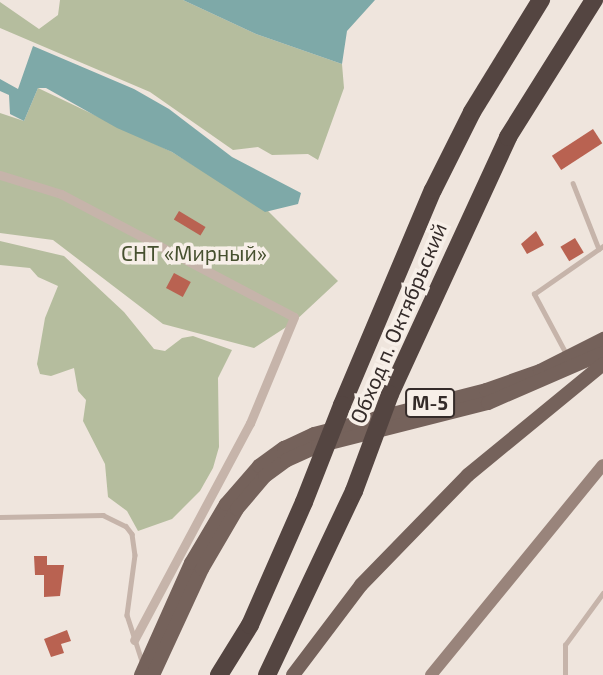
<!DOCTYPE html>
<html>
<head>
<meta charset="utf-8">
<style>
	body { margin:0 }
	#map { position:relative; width:603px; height:675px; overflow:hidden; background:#efe5dd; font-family:"Exo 2",sans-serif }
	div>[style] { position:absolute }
	.green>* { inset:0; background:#b5bd9e }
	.water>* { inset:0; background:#7ea9a8 }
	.building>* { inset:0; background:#b96251; transform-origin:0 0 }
	.lane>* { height:4.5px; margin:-2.25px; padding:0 2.25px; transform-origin:2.25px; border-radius:2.25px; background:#c6b4aa }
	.street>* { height:9px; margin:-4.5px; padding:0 4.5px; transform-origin:4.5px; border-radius:4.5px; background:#c6b4aa }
	.secondary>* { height:12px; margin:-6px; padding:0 6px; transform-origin:6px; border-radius:6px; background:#99847b }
	.primary>* { height:14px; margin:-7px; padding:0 7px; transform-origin:7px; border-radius:7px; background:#75625b }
	.highway>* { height:18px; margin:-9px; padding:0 9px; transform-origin:9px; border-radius:9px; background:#544541 }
	.highway-bridge>* { height:18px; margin:-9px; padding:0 9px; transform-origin:9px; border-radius:9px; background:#544541 }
	span { translate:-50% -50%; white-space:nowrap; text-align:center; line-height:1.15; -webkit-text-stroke:7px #f7efe8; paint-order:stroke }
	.shield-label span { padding:2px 5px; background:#f7efe8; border:2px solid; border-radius:5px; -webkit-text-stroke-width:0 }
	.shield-label { font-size:19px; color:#342b29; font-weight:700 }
	.park-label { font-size:21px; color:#46502f }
	.street-label { font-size:21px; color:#342b29 }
</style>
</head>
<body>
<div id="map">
	<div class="green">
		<i style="clip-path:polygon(60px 0,183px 0,256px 34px,342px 64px,344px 88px,318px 160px,308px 154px,272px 155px,258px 147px,233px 150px,150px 92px,0 28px,0 2px,39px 29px,58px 15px)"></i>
		<i style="clip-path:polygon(38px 88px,172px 152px,268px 211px,338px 281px,294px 322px,254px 348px,163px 324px,53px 240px,0 233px,0 113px,24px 121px)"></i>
		<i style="clip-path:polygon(0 241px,64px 256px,124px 312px,154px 349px,165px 351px,182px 338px,193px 336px,232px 350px,218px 378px,219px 447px,213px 468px,200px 491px,172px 519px,138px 531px,127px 511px,108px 497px,105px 464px,83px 421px,86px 400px,78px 391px,74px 368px,51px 376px,40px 374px,37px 364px,45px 318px,58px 286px,38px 277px,30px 268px,0 265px)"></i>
	</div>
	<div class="water">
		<i style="clip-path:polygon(183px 0,375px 0,347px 31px,342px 64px,256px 34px)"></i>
		<i style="clip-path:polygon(33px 46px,134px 89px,169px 109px,232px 157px,301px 193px,298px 204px,265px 212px,172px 152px,117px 128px,46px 88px,38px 88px,24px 121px,10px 114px,9px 95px,0 91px,0 79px,18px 89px)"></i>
	</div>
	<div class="building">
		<i style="left:593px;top:129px;width:17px;height:49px;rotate:57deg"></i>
		<i style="left:179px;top:211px;width:31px;height:10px;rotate:31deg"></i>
		<i style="clip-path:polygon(536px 231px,544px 245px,527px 254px,521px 244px)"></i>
		<i style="left:575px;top:238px;width:17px;height:17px;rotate:59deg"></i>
		<i style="left:174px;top:273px;width:19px;height:17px;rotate:28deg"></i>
		<i style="clip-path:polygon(34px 556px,47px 556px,47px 565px,64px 565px,60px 596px,44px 597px,44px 575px,35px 575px)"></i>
		<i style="clip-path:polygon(67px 630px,71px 641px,61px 644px,64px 653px,51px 657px,44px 639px)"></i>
	</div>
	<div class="lane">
		<i style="left:573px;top:183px;width:71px;rotate:68.5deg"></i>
		<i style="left:566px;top:354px;width:68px;rotate:-118.1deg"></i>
		<i style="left:534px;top:294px;width:84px;rotate:-34.8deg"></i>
		<i style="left:0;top:517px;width:103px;rotate:-1.1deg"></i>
		<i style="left:103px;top:515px;width:25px;rotate:26deg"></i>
		<i style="left:126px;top:526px;width:10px;rotate:53deg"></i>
		<i style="left:132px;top:534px;width:21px;rotate:82deg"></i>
		<i style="left:135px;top:555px;width:61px;rotate:97.6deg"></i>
		<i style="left:127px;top:615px;width:48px;rotate:71.9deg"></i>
		<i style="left:565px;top:675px;width:30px;rotate:-90deg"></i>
		<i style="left:565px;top:645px;width:64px;rotate:-53.8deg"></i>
	</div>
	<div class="street">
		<i style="left:0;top:175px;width:64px;rotate:17.3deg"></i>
		<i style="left:61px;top:194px;width:263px;rotate:27.8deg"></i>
		<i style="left:294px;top:317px;width:115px;rotate:112.5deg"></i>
		<i style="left:250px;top:423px;width:246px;rotate:118.1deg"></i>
	</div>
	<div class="secondary">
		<i style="left:431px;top:675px;width:271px;rotate:-50.7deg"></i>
	</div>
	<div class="primary">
		<i style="left:141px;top:675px;width:123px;rotate:-65.9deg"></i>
		<i style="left:191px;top:563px;width:69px;rotate:-59.3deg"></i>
		<i style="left:226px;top:504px;width:50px;rotate:-49deg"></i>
		<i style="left:259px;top:466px;width:31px;rotate:-36deg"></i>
		<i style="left:284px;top:448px;width:33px;rotate:-25deg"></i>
		<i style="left:314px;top:434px;width:178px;rotate:-14.3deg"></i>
		<i style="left:486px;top:390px;width:57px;rotate:-19.4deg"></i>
		<i style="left:540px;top:371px;width:71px;rotate:-26.9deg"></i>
		<i style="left:153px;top:675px;width:117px;rotate:-65.2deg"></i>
		<i style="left:202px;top:569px;width:69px;rotate:-59.7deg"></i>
		<i style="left:237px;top:509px;width:43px;rotate:-49.7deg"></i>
		<i style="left:265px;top:476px;width:27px;rotate:-36deg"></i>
		<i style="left:287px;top:460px;width:34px;rotate:-24deg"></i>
		<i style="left:318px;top:446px;width:175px;rotate:-14.2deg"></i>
		<i style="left:488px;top:403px;width:125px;rotate:-23.5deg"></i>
		<i style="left:293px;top:675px;width:113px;rotate:-52.9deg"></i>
		<i style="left:361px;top:585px;width:153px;rotate:-45.8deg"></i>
		<i style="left:468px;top:475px;width:175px;rotate:-39.4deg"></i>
	</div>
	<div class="highway">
		<i style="left:390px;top:394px;width:283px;rotate:-65.3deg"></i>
		<i style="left:508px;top:137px;width:162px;rotate:-57.9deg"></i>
		<i style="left:342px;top:405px;width:233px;rotate:-67.1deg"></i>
		<i style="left:433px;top:190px;width:87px;rotate:-63.4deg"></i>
		<i style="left:472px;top:112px;width:132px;rotate:-58.4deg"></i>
		<i style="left:219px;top:675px;width:59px;rotate:-58.2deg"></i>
		<i style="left:250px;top:625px;width:134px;rotate:-66.3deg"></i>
		<i style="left:267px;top:675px;width:204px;rotate:-64.7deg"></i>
	</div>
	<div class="highway-bridge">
		<i style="left:354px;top:491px;width:103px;rotate:-69.6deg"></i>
		<i style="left:304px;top:502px;width:104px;rotate:-68.6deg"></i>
	</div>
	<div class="shield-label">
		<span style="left:430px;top:403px">М-5</span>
	</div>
	<div class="park-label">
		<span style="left:194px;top:253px">СНТ «Мирный»</span>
	</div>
	<div class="street-label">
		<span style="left:398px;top:323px;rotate:-67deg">Обход п. Октябрьский</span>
	</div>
</div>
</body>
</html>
